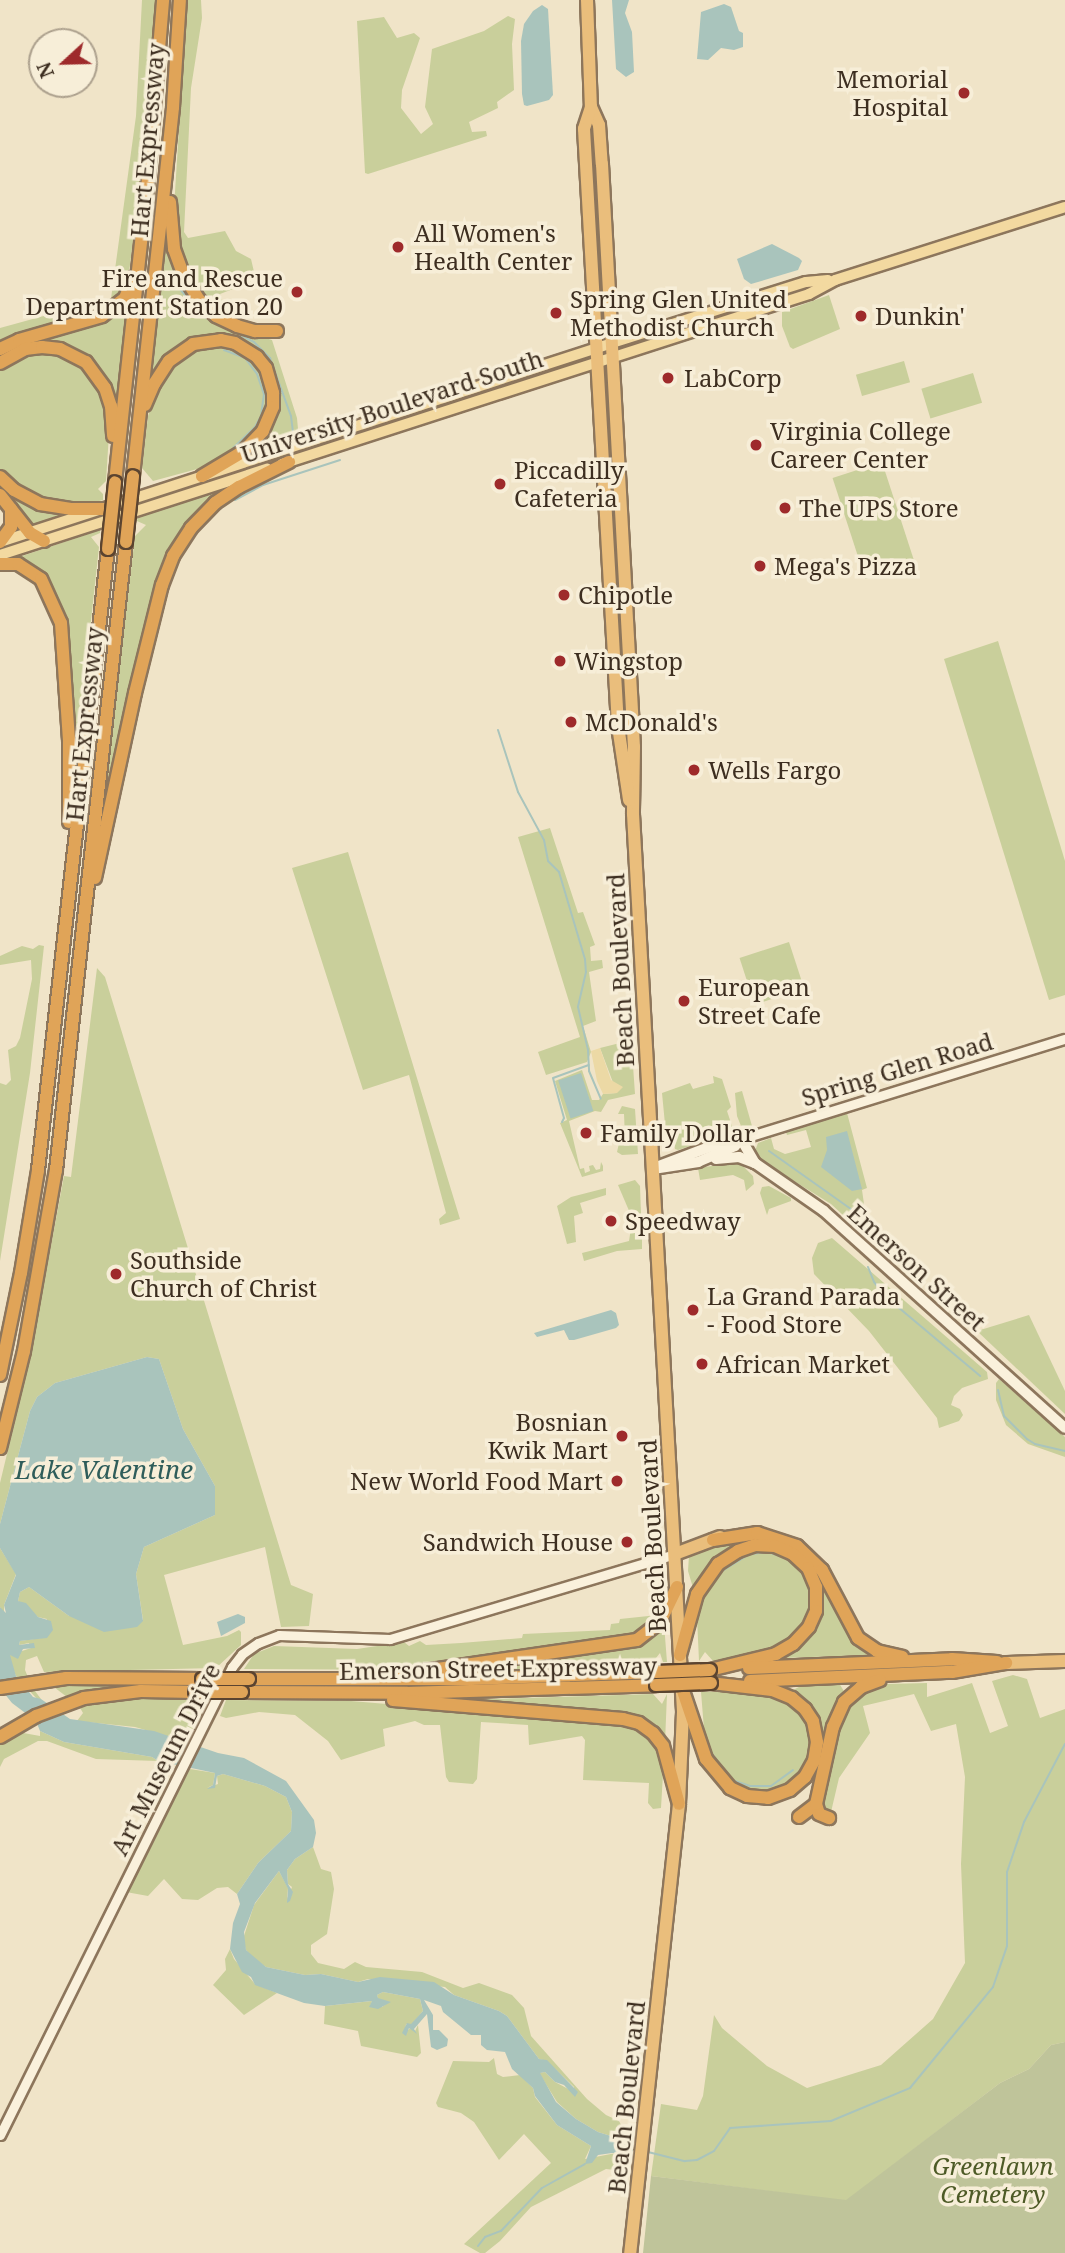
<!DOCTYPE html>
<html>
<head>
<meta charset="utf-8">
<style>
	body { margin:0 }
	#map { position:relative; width:1065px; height:2253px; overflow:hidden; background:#f0e4c8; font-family:"Noto Serif",serif }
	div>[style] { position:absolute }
	.green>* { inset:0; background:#c9cf9b; transform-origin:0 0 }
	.sand>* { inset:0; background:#ecd9a5 }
	.cemetery>* { inset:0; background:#bfc49a }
	.water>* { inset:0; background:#a9c4bc; transform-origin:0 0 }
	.stream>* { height:2px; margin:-1px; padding:0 1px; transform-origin:1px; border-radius:1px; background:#a9c4bc }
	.roads { filter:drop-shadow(2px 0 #8d765c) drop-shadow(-2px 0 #8d765c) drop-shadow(0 2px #8d765c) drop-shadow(0 -2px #8d765c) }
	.tertiary>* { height:9px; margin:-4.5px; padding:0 4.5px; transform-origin:4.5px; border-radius:4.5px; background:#faf1dc }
	.secondary>* { height:10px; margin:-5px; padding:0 5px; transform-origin:5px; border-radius:5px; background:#faf1dc }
	.primary>* { height:10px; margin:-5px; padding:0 5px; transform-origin:5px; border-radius:5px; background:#f3d9a0 }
	.trunk>* { height:12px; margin:-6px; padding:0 6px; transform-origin:6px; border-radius:6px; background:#eabe7c }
	.motorway>* { height:12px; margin:-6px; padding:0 6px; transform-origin:6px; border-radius:6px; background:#e0a458 }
	.bridges { filter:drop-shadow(2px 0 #5b4430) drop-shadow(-2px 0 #5b4430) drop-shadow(0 2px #5b4430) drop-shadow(0 -2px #5b4430) }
	.motorway-bridge>* { height:12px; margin:-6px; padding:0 6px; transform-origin:6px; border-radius:6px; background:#e0a458 }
	.dots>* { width:19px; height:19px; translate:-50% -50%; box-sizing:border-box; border:4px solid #f7eed8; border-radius:50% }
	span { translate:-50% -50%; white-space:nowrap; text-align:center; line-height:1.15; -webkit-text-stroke:7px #f7eed8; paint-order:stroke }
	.poi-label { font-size:24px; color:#3d2e20 }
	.right { translate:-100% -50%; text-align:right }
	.left { translate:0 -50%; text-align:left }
	.street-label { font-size:24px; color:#3d2e20 }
	.park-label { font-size:24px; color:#4d5a26; font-style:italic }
	.water-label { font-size:26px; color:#2f5d5a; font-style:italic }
	.north { position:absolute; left:28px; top:28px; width:70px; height:70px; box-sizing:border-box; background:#f7eed8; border:2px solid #ada18e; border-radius:50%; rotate:248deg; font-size:19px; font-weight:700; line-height:28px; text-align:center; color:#3d2e20 }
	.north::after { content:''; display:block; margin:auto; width:24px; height:32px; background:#9e2a2b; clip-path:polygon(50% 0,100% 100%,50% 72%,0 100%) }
</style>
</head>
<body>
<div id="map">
	<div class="green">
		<i style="clip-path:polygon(142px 0,156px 0,139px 197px,128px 280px,124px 292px,110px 306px,136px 116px)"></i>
		<i style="clip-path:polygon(187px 0,201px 0,202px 18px,191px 88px,184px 232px,188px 238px,225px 231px,236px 251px,251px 259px,255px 276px,251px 282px,220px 294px,227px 314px,207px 300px,195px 285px,186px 267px,176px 236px,174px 208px)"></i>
		<i style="clip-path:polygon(508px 16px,515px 19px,512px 44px,514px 90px,497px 102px,498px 108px,469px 122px,472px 132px,486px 131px,487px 136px,368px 174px,365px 173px,357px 21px,384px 17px,397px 38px,414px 33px,420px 38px,402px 90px,401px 108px,421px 134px,433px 124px,425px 107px,432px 49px,484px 31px)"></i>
		<i style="clip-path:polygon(165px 246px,177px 273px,230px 327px,272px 340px,297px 418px,298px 429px,293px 440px,244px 456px,265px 435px,270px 371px,215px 336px,152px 373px)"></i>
		<i style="clip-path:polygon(829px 295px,840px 329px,793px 349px,790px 347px,782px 326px,782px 312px)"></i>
		<i style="clip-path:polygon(80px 306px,91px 314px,0 344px,0 328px)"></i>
		<i style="clip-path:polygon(124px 306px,127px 307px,116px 403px,99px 371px,33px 345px,32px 339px,111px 318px)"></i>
		<i style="clip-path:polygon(214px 343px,242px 349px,264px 372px,270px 397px,264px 423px,243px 447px,212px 465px,153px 481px,142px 468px,148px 416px,161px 377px,189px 349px)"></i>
		<i style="clip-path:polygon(54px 351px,76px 360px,95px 376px,110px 418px,106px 481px,98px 489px,103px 494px,103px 500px,84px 505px,36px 499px,0 473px,0 368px,26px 353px)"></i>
		<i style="left:904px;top:361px;width:22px;height:50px;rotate:74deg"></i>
		<i style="left:973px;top:373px;width:31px;height:54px;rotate:73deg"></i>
		<i style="left:882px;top:462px;width:106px;height:52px;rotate:72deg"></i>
		<i style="clip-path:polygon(0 482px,62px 513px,59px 517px,29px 528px,0 490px)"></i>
		<i style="clip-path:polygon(230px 487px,175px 549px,107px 806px,103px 806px,135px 536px,146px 525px,137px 521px,138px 517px)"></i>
		<i style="clip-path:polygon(100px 530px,100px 533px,91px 537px,99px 547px,76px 758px,72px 758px,60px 609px,17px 561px,19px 557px)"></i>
		<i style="clip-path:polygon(998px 641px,1065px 861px,1065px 995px,1049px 1000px,944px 659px)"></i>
		<i style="clip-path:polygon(550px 828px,578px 913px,583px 912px,595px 945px,590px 947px,591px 961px,602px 960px,603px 968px,589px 972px,596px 1021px,583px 1026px,591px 1052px,587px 1062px,546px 1075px,538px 1052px,580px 1037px,518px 837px)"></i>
		<i style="clip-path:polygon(348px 852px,460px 1219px,440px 1225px,439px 1219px,446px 1213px,409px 1075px,363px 1090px,292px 868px)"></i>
		<i style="left:789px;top:942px;width:49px;height:52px;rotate:72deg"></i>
		<i style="clip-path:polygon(39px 945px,44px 946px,30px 1073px,0 1261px,0 1083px,6px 1085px,11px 1080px,8px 1050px,16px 1046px,20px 1038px,32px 979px,31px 960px,0 965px,0 956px,22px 946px,33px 949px)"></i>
		<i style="clip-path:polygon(97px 968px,105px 977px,291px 1585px,313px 1594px,309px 1626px,281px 1627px,265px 1547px,164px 1575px,183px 1645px,227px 1636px,239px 1630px,241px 1632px,241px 1645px,216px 1668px,44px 1672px,37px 1656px,26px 1660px,25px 1670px,32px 1687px,41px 1699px,37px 1699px,16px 1676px,9px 1659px,10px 1655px,31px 1648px,29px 1643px,19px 1645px,20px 1641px,41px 1638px,47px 1619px,38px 1617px,18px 1601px,20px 1592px,29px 1587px,69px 1616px,143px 1620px,136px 1574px,144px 1547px,215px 1515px,215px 1486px,183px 1429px,159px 1359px,147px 1357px,55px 1383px,37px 1397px,30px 1411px,0 1524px,0 1483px,30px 1358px,64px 1176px,71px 1177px)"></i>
		<i style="clip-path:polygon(628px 1037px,631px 1037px,635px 1094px,608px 1100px,601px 1112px,595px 1111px,569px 1121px,580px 1169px,584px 1168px,585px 1173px,590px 1171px,589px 1166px,593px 1165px,596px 1170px,600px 1169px,601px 1162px,603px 1166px,603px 1171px,582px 1177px,560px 1123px,567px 1120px,555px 1081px,582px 1070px,592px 1100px,599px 1100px,603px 1094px,617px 1093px,600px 1048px,628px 1041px)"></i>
		<i style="clip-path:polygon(713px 1076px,722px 1079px,731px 1107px,727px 1111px,732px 1126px,730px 1133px,678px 1150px,675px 1149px,674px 1143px,667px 1145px,662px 1093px,690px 1083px,693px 1089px,714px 1083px)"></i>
		<i style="clip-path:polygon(742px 1091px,752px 1126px,747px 1128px,741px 1126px,737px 1116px,735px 1093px)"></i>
		<i style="clip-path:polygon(622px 1106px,635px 1109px,638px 1154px,622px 1155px,617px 1152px,620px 1139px,625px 1138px,624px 1114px,618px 1114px)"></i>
		<i style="clip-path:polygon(847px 1113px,867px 1188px,862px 1190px,869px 1239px,831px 1204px,765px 1163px,755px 1151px,758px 1143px,771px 1138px,774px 1149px,785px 1154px,811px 1147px,806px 1130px,787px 1135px,786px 1132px)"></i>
		<i style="clip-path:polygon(739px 1162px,753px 1176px,754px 1184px,746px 1191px,744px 1180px,733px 1175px,700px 1180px,698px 1168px)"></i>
		<i style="clip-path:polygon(635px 1180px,640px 1186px,641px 1214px,630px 1213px,618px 1185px)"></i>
		<i style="clip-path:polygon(769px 1186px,791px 1198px,791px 1201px,769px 1209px,767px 1215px,760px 1193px,762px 1187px)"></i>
		<i style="clip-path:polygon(606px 1188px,606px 1195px,580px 1203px,583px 1213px,574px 1216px,576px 1242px,567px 1244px,557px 1206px,571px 1197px)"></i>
		<i style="clip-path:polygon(642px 1226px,642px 1249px,617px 1251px,584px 1261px,582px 1253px,629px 1241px,631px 1228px)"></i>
		<i style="clip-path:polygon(832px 1238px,987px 1372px,988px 1379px,962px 1388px,954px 1396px,951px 1405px,960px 1409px,963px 1415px,959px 1421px,939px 1428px,937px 1418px,869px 1331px,814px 1274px,812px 1258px,818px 1243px)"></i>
		<i style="clip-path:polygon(1029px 1315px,1065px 1391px,1065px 1414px,977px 1331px)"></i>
		<i style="clip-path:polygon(999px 1379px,1065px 1437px,1065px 1457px,1028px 1444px,1006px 1425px,996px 1400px,996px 1383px)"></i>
		<i style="clip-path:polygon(740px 1537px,807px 1557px,867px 1655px,783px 1658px,816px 1623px,809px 1563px,748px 1543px,694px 1591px,688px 1571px,689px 1555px)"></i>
		<i style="clip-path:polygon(0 1548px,16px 1574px,4px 1605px,4px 1614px,0 1607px)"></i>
		<i style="clip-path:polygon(752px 1549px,784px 1553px,807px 1575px,814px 1603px,803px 1630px,777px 1650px,735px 1660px,713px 1661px,705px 1652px,699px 1661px,697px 1618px,702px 1594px,718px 1570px)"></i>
		<i style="clip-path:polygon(658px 1615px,652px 1626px,627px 1639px,422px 1670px,244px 1669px,254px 1654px,274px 1646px,357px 1649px,404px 1642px,409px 1646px,420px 1641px,426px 1645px,461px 1643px,522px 1638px,523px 1634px,610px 1630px,611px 1624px,619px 1623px,620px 1619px)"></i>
		<i style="clip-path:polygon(664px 1624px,667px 1662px,663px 1662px,660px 1653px,652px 1663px,474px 1672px,474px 1669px,631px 1645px)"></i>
		<i style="clip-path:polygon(1013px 1675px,1027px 1679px,1040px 1718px,1065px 1709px,1065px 2042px,1051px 2045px,1029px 2069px,1000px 2083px,846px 2201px,651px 2176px,661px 2104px,697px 2110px,703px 2096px,714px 2015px,722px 2028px,767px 2066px,807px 2088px,881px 2065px,933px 2019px,965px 1963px,961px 1864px,965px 1777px,956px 1724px,931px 1731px,914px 1694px,863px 1706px,870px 1733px,839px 1778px,831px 1812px,822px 1807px,826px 1779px,847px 1704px,860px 1695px,887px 1684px,927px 1683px,927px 1697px,972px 1683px,990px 1733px,1008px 1726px,992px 1681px)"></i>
		<i style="clip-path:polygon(75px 1683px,144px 1683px,144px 1686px,67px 1697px,50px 1684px)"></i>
		<i style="clip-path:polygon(839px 1683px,845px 1693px,826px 1737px,823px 1737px,791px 1691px,803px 1685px)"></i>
		<i style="clip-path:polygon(729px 1691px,761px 1692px,790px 1703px,799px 1711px,809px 1730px,810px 1751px,803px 1770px,791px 1784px,762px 1794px,741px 1790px,723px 1776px,705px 1746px,709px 1744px,704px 1729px,701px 1692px)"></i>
		<i style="clip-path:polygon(653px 1694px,662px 1704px,667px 1694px,665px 1743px,647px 1724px,459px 1700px)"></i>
		<i style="clip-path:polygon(186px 1698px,199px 1713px,187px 1742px,135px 1727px,77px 1721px,83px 1713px,79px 1706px,125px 1699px)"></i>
		<i style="clip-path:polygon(226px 1700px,351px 1701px,627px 1724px,646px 1732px,659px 1747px,655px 1749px,663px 1774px,661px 1808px,653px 1809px,648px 1803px,649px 1783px,583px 1780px,585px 1740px,582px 1736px,529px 1745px,528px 1725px,481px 1722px,477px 1779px,473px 1784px,449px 1782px,446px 1777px,440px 1725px,424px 1725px,415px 1721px,383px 1729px,385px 1746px,341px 1760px,328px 1741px,295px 1715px,259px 1712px,226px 1718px,220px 1716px)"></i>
		<i style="clip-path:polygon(40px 1731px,64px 1742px,152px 1757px,158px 1761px,96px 1759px,47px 1741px,38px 1741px,4px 1759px,0 1767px,0 1745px,18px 1732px,40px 1736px)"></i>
		<i style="clip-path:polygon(190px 1769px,215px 1773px,213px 1785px,207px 1788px,218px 1784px,217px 1776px,223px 1774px,265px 1786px,286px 1797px,292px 1812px,291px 1831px,258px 1863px,237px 1894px,228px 1887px,217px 1888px,198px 1900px,182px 1899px,164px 1879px,148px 1896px,126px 1892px)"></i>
		<i style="clip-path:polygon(313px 1847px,321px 1869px,331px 1872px,334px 1889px,327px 1934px,311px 1945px,311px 1954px,318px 1963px,344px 1969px,355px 1962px,366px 1967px,422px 1972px,463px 1988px,479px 1983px,512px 1995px,524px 2008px,531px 2036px,587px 2099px,606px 2115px,619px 2121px,630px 2142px,598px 2132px,576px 2119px,557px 2102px,539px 2073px,545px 2072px,555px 2082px,574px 2092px,574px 2087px,547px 2061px,539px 2059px,507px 2016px,499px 2011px,454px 1995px,445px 1987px,368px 1979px,358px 1982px,321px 1974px,305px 1975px,266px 1967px,252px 1957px,246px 1950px,243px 1939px,254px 1905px,279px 1871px,288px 1888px,287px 1899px,292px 1887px,288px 1884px,287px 1870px,295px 1859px)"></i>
		<i style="clip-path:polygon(230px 1949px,234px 1959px,255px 1984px,277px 1993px,244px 2015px,213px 1985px,226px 1970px,225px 1959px)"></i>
		<i style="clip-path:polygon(383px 1992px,420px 1999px,423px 2011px,411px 2025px,406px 2024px,405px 2033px,410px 2028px,415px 2031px,418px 2025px,421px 2053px,417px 2057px,361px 2046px,358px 2031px,324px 2024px,325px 2006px,372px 2001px,370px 2007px,382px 2007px,386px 2004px,378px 1999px,377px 1995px)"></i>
		<i style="clip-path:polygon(494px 2058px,497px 2074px,503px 2077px,520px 2075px,533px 2088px,535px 2097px,557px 2125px,591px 2146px,585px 2159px,616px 2153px,628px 2161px,624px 2171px,606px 2169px,531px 2207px,500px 2241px,485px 2253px,480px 2253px,464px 2244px,551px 2163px,524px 2134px,499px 2160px,474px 2122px,461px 2113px,438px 2107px,436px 2103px,453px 2061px,489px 2062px)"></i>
	</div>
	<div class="sand">
		<i style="clip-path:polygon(600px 1048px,611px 1080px,623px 1087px,617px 1093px,603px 1094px,597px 1081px,591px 1051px)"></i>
	</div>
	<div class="cemetery">
		<i style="clip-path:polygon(1065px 2042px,1065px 2253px,643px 2253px,651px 2176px,846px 2200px,1000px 2083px,1029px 2069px,1051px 2045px)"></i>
	</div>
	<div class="water">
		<i style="clip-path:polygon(612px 0,629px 0,625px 13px,632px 32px,634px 72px,626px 77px,616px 69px)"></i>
		<i style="clip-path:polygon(724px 4px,731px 7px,739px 31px,743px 33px,743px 47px,734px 50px,721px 48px,708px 60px,697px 59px,701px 12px)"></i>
		<i style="clip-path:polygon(542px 5px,548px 9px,553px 95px,549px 100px,527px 106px,524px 105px,522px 94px,521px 41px,524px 24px,533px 11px)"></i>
		<i style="clip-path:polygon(772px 244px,799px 258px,802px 261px,798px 270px,751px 284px,744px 279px,737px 259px)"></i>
		<i style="left:581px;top:1073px;width:40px;height:24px;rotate:72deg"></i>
		<i style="clip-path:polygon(847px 1131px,862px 1189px,852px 1191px,821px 1167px,827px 1150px,826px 1137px)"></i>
		<i style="clip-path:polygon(611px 1310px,616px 1313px,619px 1325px,616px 1328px,574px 1340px,569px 1340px,564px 1330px,537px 1337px,534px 1333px)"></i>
		<i style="clip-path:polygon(147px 1357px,159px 1359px,183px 1429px,215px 1486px,215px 1515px,144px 1547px,136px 1574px,143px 1621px,137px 1627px,104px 1632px,69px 1616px,29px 1587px,20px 1592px,18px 1601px,26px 1603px,38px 1617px,51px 1621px,53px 1630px,47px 1638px,20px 1641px,19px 1645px,34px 1643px,35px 1648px,23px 1649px,18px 1659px,10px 1655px,16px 1676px,33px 1697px,41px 1699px,70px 1719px,154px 1731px,218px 1753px,244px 1758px,286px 1781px,314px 1820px,316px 1833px,313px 1847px,295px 1859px,287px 1870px,288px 1884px,293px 1892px,290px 1901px,287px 1903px,288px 1889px,279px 1871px,255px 1903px,244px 1932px,246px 1950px,266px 1967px,305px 1975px,321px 1974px,358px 1982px,380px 1977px,434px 1982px,454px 1995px,499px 2011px,507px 2016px,539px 2059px,547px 2060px,578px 2092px,575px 2097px,564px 2085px,555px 2082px,545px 2072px,540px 2073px,556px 2102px,576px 2119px,598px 2132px,630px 2142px,628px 2161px,618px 2153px,612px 2153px,598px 2155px,592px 2163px,585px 2164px,591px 2146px,557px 2125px,535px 2096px,533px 2088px,512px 2069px,505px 2052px,487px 2050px,481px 2045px,481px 2035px,471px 2035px,443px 2012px,441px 2006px,424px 2000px,433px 2015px,433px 2030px,439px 2030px,448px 2039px,447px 2046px,437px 2050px,431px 2047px,427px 2014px,414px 2029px,417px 2034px,409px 2028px,406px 2036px,402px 2033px,407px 2023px,411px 2024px,423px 2011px,420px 1999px,383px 1992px,377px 1995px,378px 1998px,391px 2002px,378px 2009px,369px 2007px,372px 2001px,325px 2006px,304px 2003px,255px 1985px,251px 1977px,242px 1972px,230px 1949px,233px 1923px,240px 1904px,237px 1894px,258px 1863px,291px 1831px,292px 1812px,286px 1797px,265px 1786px,223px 1774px,217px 1776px,215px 1788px,207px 1789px,213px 1785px,215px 1773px,158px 1761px,152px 1757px,64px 1742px,40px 1731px,36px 1721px,12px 1703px,4px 1693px,0 1684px,0 1607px,6px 1613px,4px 1605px,16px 1575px,0 1548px,0 1524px,30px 1411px,37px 1397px,55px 1383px)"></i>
		<i style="clip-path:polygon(238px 1614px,245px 1617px,245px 1623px,221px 1636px,217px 1622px)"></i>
	</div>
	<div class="stream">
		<i style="left:173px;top:275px;width:16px;rotate:63deg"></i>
		<i style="left:180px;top:289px;width:35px;rotate:50deg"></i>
		<i style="left:203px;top:316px;width:57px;rotate:27deg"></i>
		<i style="left:254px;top:342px;width:23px;rotate:45deg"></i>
		<i style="left:270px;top:358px;width:62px;rotate:70.1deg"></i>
		<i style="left:291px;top:416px;width:16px;rotate:83deg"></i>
		<i style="left:224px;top:350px;width:22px;rotate:21deg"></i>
		<i style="left:245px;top:358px;width:20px;rotate:53deg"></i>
		<i style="left:257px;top:374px;width:21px;rotate:71deg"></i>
		<i style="left:264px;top:394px;width:22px;rotate:98deg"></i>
		<i style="left:261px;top:416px;width:13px;rotate:119deg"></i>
		<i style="left:255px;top:427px;width:30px;rotate:136deg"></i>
		<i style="left:235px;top:500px;width:32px;rotate:-28deg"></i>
		<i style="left:263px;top:485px;width:81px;rotate:-18deg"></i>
		<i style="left:498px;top:730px;width:65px;rotate:72.1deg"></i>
		<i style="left:518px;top:792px;width:55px;rotate:61.6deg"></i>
		<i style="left:544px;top:840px;width:21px;rotate:79deg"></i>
		<i style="left:548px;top:861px;width:16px;rotate:45deg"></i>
		<i style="left:559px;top:872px;width:91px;rotate:73.4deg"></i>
		<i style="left:585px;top:959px;width:13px;rotate:86deg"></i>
		<i style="left:586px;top:972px;width:36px;rotate:103deg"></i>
		<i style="left:578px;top:1007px;width:44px;rotate:76.9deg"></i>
		<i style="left:588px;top:1050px;width:21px;rotate:87deg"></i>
		<i style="left:589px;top:1071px;width:30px;rotate:67deg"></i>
		<i style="left:562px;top:1122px;width:4px;rotate:-63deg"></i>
		<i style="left:564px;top:1118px;width:41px;rotate:-105.4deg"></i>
		<i style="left:553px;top:1078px;width:38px;rotate:-20deg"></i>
		<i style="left:769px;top:1151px;width:109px;rotate:35.3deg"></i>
		<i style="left:858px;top:1214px;width:17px;rotate:65deg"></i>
		<i style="left:868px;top:1267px;width:16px;rotate:68deg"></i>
		<i style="left:874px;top:1282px;width:19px;rotate:51deg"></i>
		<i style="left:886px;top:1297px;width:123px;rotate:40deg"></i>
		<i style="left:998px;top:1390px;width:27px;rotate:77deg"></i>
		<i style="left:1004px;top:1416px;width:33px;rotate:45deg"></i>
		<i style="left:1027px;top:1439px;width:9px;rotate:32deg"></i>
		<i style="left:1035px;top:1444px;width:31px;rotate:13deg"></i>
		<i style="left:719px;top:1573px;width:36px;rotate:-32deg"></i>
		<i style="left:750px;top:1554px;width:18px;rotate:-6deg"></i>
		<i style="left:768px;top:1552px;width:18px;rotate:19deg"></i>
		<i style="left:704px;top:1597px;width:13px;rotate:-61deg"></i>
		<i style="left:710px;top:1751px;width:36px;rotate:53deg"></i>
		<i style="left:732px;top:1780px;width:19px;rotate:18deg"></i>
		<i style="left:750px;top:1786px;width:21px"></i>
		<i style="left:771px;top:1786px;width:27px;rotate:-36deg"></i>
		<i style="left:629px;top:2150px;width:6px;rotate:9deg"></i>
		<i style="left:648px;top:2152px;width:38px;rotate:14deg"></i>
		<i style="left:685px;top:2161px;width:12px;rotate:-5deg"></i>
		<i style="left:697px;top:2160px;width:19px;rotate:-28deg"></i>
		<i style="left:714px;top:2151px;width:28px;rotate:-55deg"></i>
		<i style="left:730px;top:2128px;width:101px;rotate:-4deg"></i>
		<i style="left:831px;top:2121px;width:86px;rotate:-22.7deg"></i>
		<i style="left:910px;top:2088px;width:131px;rotate:-50.6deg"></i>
		<i style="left:993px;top:1987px;width:43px;rotate:-71.1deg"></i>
		<i style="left:1007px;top:1946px;width:74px;rotate:-90deg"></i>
		<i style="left:1007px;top:1872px;width:53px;rotate:-71.2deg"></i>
		<i style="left:1024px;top:1822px;width:88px;rotate:-62.3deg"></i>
		<i style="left:478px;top:2246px;width:11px;rotate:-52deg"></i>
		<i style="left:485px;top:2237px;width:17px;rotate:-21deg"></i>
		<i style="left:501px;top:2231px;width:59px;rotate:-46.4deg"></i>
		<i style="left:542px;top:2188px;width:49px;rotate:-29.2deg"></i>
	</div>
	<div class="roads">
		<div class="tertiary">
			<i style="left:741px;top:1139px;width:339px;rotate:-17.2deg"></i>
			<i style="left:0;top:2135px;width:522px;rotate:-63.63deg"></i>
			<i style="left:232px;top:1667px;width:16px;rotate:-52deg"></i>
			<i style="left:242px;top:1654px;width:19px;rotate:-35deg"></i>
			<i style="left:258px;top:1643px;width:22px;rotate:-21deg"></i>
			<i style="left:279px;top:1635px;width:111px;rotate:2.1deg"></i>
			<i style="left:390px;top:1639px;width:297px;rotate:-16.6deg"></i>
		</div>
		<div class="secondary">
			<i style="left:741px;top:1139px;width:28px;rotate:60deg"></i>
			<i style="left:755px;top:1163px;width:84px;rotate:34.8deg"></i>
			<i style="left:824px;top:1211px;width:324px;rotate:42deg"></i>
			<i style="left:716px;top:1159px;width:23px;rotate:-5deg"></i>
			<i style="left:739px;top:1157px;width:17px;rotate:21deg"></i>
			<i style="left:659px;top:1166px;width:65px;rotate:-20.7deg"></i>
			<i style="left:720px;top:1143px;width:21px;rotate:-11deg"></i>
			<i style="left:653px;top:1169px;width:46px;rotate:-8.8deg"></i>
			<i style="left:698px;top:1162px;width:40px;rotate:-23.4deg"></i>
			<i style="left:735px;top:1146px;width:9px;rotate:-49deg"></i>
		</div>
		<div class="primary">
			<i style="left:282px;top:464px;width:554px;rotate:-17.88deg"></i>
			<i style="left:809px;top:294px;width:30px;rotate:-28deg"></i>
			<i style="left:835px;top:280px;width:241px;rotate:-17.6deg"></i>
			<i style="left:0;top:542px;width:644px;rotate:-18.01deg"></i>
			<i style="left:612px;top:343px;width:203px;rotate:-17.5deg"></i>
			<i style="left:806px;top:282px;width:22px;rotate:-5deg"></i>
			<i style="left:0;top:555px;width:281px;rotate:-17.9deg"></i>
		</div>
		<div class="trunk">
			<i style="left:587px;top:0;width:107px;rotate:87.9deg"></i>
			<i style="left:591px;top:107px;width:20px;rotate:66deg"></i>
			<i style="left:599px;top:125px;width:39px;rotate:86deg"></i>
			<i style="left:602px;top:164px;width:584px;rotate:86.86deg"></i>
			<i style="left:634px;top:747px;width:67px;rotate:90.9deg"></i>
			<i style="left:633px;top:814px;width:899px;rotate:86.81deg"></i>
			<i style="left:683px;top:1712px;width:92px;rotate:92.5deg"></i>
			<i style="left:679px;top:1804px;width:452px;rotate:96.2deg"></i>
			<i style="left:591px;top:107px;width:23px;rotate:108deg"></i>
			<i style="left:584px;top:129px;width:598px;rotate:86.74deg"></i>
			<i style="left:618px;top:726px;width:75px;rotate:81.5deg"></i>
			<i style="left:675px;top:1554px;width:48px;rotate:-20.7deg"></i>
			<i style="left:1006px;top:1663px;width:59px;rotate:-1.9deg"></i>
		</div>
		<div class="motorway">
			<i style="left:170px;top:202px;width:47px;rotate:85.1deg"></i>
			<i style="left:174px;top:249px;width:29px;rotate:70deg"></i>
			<i style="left:184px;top:276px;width:28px;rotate:58deg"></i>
			<i style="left:199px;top:300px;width:23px;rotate:43deg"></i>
			<i style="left:216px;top:316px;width:23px;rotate:25deg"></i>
			<i style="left:237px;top:326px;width:19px;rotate:16deg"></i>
			<i style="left:255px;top:331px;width:22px"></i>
			<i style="left:0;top:349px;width:21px;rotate:-25deg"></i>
			<i style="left:19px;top:340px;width:86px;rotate:-16.1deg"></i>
			<i style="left:102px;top:316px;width:29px;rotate:-38deg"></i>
			<i style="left:125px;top:298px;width:22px;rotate:-68deg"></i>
			<i style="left:0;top:363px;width:29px;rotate:-29deg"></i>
			<i style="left:25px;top:349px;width:17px;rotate:-7deg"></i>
			<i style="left:42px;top:347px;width:18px;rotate:6deg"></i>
			<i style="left:60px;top:349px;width:29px;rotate:27deg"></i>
			<i style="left:86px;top:362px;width:32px;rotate:54deg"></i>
			<i style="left:105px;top:388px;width:19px;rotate:72deg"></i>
			<i style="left:111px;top:406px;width:30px;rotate:86deg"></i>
			<i style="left:145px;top:405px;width:23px;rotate:-67deg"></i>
			<i style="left:154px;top:384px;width:27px;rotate:-57deg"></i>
			<i style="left:169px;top:361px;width:29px;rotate:-35deg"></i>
			<i style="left:193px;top:344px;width:28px;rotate:-8deg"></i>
			<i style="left:221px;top:340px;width:14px;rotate:12deg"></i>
			<i style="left:235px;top:343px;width:26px;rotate:32deg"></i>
			<i style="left:257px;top:357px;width:14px;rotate:51deg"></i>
			<i style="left:266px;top:368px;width:26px;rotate:74deg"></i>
			<i style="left:273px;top:393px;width:14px;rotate:90deg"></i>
			<i style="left:273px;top:407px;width:26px;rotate:113deg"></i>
			<i style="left:263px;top:431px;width:28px;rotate:134deg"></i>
			<i style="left:244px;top:451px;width:49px;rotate:149.2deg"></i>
			<i style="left:133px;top:476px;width:371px;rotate:-83.8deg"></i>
			<i style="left:173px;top:107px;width:107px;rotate:-86.3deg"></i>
			<i style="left:0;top:477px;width:19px;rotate:43deg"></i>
			<i style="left:14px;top:490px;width:30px;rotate:28deg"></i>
			<i style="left:40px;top:504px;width:31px;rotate:9deg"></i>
			<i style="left:71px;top:509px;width:32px"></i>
			<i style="left:115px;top:482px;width:316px;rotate:-83.8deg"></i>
			<i style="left:149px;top:168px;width:169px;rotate:-85.2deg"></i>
			<i style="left:0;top:495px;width:48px;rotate:51.7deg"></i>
			<i style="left:30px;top:533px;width:16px;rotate:30deg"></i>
			<i style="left:0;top:542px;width:19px;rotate:-54deg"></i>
			<i style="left:11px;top:527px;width:18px;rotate:-90deg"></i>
			<i style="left:0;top:564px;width:18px"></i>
			<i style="left:18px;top:564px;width:27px;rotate:33deg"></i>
			<i style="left:41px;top:579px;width:48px;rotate:65.6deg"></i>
			<i style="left:61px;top:623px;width:117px;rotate:86.1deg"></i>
			<i style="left:69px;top:740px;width:82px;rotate:90deg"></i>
			<i style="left:95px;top:878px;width:189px;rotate:-77.8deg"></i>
			<i style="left:135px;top:693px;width:111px;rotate:-76deg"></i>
			<i style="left:162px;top:585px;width:31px;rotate:-69deg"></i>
			<i style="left:173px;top:556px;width:33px;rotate:-57deg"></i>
			<i style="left:191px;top:528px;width:35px;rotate:-46deg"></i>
			<i style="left:215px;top:503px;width:29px;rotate:-34deg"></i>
			<i style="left:239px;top:487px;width:56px;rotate:-26.6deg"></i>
			<i style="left:0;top:1375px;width:104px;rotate:-78.4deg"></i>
			<i style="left:21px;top:1273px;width:104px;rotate:-80.6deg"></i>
			<i style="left:38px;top:1170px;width:625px;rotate:-83.57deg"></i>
			<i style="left:0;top:1448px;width:100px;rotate:-76.1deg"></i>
			<i style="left:24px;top:1351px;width:184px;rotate:-80deg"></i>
			<i style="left:56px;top:1170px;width:632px;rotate:-83.64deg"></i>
			<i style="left:713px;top:1540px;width:45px;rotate:-9deg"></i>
			<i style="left:757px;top:1533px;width:42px;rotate:18deg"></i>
			<i style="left:797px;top:1546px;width:35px;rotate:44deg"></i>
			<i style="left:822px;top:1570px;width:77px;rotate:62.1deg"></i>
			<i style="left:858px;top:1638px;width:23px;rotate:34deg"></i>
			<i style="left:877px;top:1651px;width:26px;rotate:13deg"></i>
			<i style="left:680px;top:1655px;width:63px;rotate:-74.4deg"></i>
			<i style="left:697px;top:1594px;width:37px;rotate:-55deg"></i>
			<i style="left:718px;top:1564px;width:24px;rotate:-33deg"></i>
			<i style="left:738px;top:1551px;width:18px;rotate:-19deg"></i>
			<i style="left:755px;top:1545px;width:20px;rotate:3deg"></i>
			<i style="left:775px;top:1546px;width:20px;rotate:24deg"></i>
			<i style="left:793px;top:1554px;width:21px;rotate:43deg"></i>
			<i style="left:808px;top:1568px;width:21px;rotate:67deg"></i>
			<i style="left:816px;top:1587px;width:24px;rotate:90deg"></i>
			<i style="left:816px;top:1611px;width:17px;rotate:114deg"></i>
			<i style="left:809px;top:1627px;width:23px;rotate:133deg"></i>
			<i style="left:793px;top:1644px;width:20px;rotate:150deg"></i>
			<i style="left:776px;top:1654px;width:68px;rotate:166.4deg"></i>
			<i style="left:749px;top:1668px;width:203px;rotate:-2.5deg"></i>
			<i style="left:952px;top:1659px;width:45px;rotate:3.8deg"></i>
			<i style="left:417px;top:1672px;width:222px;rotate:-8.3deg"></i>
			<i style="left:637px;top:1640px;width:29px;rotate:-38deg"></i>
			<i style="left:660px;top:1622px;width:39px;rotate:-64deg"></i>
			<i style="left:249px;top:1679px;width:222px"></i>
			<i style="left:471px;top:1679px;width:185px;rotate:-2.2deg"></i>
			<i style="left:750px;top:1681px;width:202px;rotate:-2.6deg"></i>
			<i style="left:952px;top:1672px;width:55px;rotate:-9.5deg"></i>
			<i style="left:0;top:1688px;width:67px;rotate:-8.6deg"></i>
			<i style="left:66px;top:1678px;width:136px;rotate:0.4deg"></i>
			<i style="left:682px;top:1688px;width:75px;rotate:71.3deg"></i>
			<i style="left:706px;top:1759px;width:38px;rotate:50deg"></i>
			<i style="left:730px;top:1788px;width:19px;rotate:25deg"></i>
			<i style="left:747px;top:1796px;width:21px;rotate:5deg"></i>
			<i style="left:768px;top:1798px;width:23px;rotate:-20deg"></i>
			<i style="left:790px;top:1790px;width:20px;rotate:-41deg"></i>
			<i style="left:805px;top:1777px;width:18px;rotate:-61deg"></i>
			<i style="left:814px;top:1761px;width:19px;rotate:-81deg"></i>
			<i style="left:817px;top:1742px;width:21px;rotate:-101deg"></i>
			<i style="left:813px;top:1721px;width:14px;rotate:-124deg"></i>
			<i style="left:805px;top:1709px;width:17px;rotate:-140deg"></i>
			<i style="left:792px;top:1698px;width:22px;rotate:-158deg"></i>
			<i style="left:772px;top:1690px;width:61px;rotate:-173.5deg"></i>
			<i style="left:242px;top:1692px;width:165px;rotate:0.3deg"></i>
			<i style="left:407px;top:1693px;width:249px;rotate:-1.8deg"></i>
			<i style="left:393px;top:1700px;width:231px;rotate:4.7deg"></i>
			<i style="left:623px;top:1719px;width:16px;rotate:14deg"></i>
			<i style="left:639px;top:1723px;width:17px;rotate:36deg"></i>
			<i style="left:653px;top:1733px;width:16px;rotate:52deg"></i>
			<i style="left:663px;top:1746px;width:60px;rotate:74.6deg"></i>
			<i style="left:0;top:1737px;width:42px;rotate:-30.3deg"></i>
			<i style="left:36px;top:1716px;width:51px;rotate:-20.6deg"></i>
			<i style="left:84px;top:1698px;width:57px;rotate:-7deg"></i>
			<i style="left:141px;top:1691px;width:54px;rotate:1.1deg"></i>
			<i style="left:816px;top:1804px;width:10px;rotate:73deg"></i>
			<i style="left:819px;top:1814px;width:11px;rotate:22deg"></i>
			<i style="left:799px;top:1817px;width:21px;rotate:-37deg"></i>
			<i style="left:816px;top:1804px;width:79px;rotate:-77.6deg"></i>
			<i style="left:833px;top:1727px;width:27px;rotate:-66deg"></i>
			<i style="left:844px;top:1702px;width:23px;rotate:-41deg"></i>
			<i style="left:861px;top:1687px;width:20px;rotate:-20deg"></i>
		</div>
	</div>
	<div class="bridges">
		<div class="motorway-bridge">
			<i style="left:126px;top:542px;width:66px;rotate:-83.9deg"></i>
			<i style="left:108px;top:549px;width:67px;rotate:-84deg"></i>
			<i style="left:656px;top:1672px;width:54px;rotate:-2.1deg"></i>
			<i style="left:202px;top:1679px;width:47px"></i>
			<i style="left:656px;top:1685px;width:55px;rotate:-2.1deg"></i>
			<i style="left:195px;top:1692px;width:47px"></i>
		</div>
	</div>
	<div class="dots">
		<i style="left:964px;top:93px;background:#9e2a2b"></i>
		<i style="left:398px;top:247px;background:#9e2a2b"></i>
		<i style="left:297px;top:292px;background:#9e2a2b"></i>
		<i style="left:556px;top:313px;background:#9e2a2b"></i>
		<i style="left:861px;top:316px;background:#9e2a2b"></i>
		<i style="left:668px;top:378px;background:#9e2a2b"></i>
		<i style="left:756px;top:445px;background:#9e2a2b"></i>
		<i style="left:500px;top:484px;background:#9e2a2b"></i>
		<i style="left:785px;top:508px;background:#9e2a2b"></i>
		<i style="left:760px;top:566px;background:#9e2a2b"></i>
		<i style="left:564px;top:595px;background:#9e2a2b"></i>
		<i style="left:560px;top:661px;background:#9e2a2b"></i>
		<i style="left:571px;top:722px;background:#9e2a2b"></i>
		<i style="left:694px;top:770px;background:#9e2a2b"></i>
		<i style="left:684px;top:1001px;background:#9e2a2b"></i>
		<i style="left:586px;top:1133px;background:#9e2a2b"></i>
		<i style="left:611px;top:1221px;background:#9e2a2b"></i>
		<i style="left:116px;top:1274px;background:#9e2a2b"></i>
		<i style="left:693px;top:1310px;background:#9e2a2b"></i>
		<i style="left:702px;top:1364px;background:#9e2a2b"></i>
		<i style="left:622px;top:1436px;background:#9e2a2b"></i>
		<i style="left:617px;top:1481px;background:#9e2a2b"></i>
		<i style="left:627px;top:1542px;background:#9e2a2b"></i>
	</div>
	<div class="poi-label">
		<span class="right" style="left:948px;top:93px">Memorial<br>Hospital</span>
		<span class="left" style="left:414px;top:247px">All Women's<br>Health Center</span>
		<span class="right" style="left:283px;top:292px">Fire and Rescue<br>Department Station 20</span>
		<span class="left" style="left:570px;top:313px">Spring Glen United<br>Methodist Church</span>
		<span class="left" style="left:875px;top:316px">Dunkin'</span>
		<span class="left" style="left:684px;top:378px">LabCorp</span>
		<span class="left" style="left:770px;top:445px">Virginia College<br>Career Center</span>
		<span class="left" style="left:514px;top:484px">Piccadilly<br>Cafeteria</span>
		<span class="left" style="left:799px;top:508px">The UPS Store</span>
		<span class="left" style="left:774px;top:566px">Mega's Pizza</span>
		<span class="left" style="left:578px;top:595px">Chipotle</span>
		<span class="left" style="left:574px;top:661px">Wingstop</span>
		<span class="left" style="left:585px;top:722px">McDonald's</span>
		<span class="left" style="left:708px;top:770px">Wells Fargo</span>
		<span class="left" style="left:698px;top:1001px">European<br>Street Cafe</span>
		<span class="left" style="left:600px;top:1133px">Family Dollar</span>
		<span class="left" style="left:625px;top:1221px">Speedway</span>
		<span class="left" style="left:130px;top:1274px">Southside<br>Church of Christ</span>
		<span class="left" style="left:707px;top:1310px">La Grand Parada<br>- Food Store</span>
		<span class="left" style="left:716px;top:1364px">African Market</span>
		<span class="right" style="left:608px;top:1436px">Bosnian<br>Kwik Mart</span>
		<span class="right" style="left:603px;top:1481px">New World Food Mart</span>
		<span class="right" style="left:613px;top:1542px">Sandwich House</span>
	</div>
	<div class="street-label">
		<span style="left:147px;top:140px;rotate:-85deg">Hart Expressway</span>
		<span style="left:392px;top:406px;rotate:-18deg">University Boulevard South</span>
		<span style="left:84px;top:724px;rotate:-84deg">Hart Expressway</span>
		<span style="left:620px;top:970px;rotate:-93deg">Beach Boulevard</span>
		<span style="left:897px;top:1069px;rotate:-17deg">Spring Glen Road</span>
		<span style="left:917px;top:1267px;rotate:42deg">Emerson Street</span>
		<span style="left:652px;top:1536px;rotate:-93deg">Beach Boulevard</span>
		<span style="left:498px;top:1668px;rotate:-1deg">Emerson Street Expressway</span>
		<span style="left:165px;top:1759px;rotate:-63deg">Art Museum Drive</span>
		<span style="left:626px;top:2097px;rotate:-84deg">Beach Boulevard</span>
	</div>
	<div class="park-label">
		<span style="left:993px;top:2180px">Greenlawn<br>Cemetery</span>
	</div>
	<div class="water-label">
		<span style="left:104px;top:1470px">Lake Valentine</span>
	</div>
	<div class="north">N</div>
</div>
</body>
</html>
